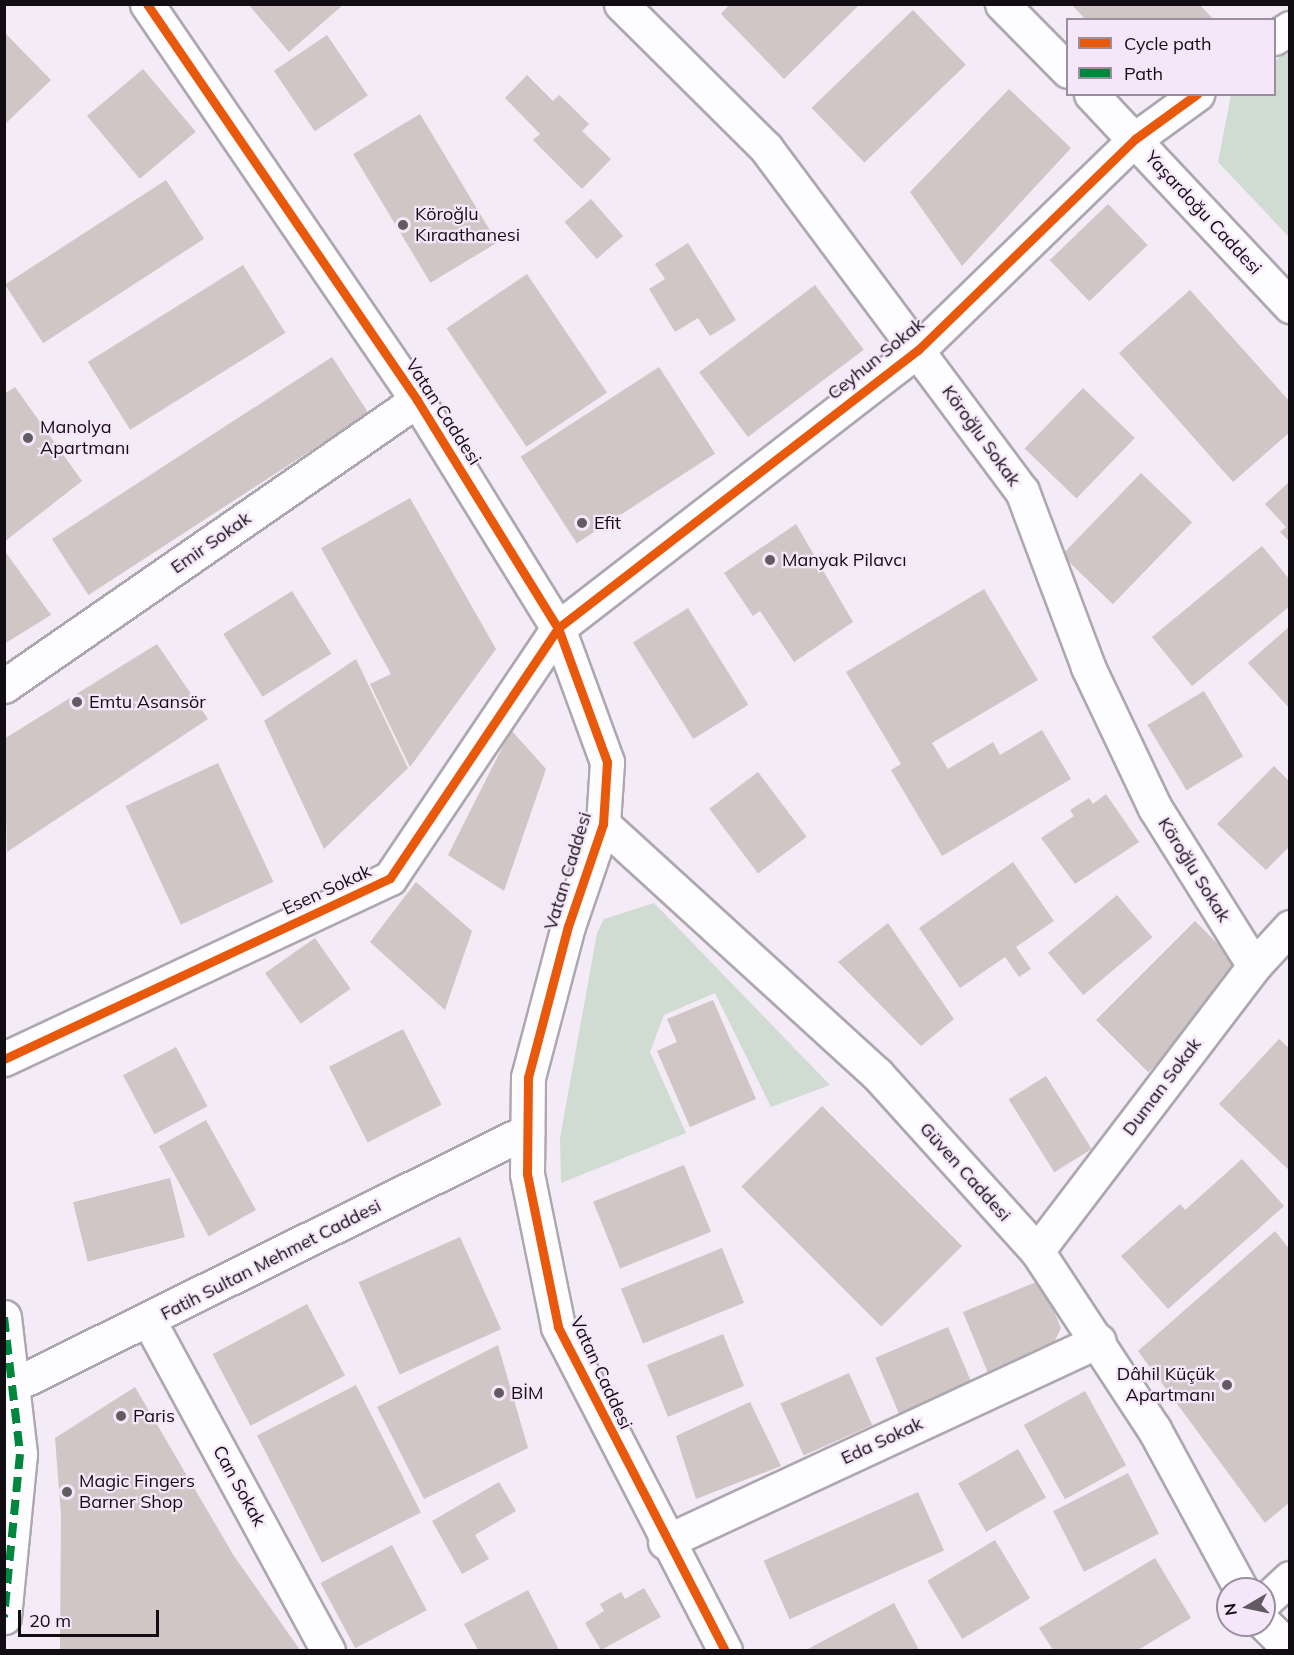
<!DOCTYPE html>
<html>
<head>
<meta charset="utf-8">
<style>
	body { margin:0 }
	#map { position:relative; width:1294px; height:1655px; overflow:hidden; background:#f3ebf5; font-family:Mulish,sans-serif }
	div>[style] { position:absolute }
	.green>* { inset:0; background:#d0dcd1 }
	.building>* { inset:0; background:#cfc6c5; transform-origin:0 0 }
	.roads { filter:drop-shadow(2px 0 #ada7af) drop-shadow(-2px 0 #ada7af) drop-shadow(0 2px #ada7af) drop-shadow(0 -2px #ada7af) }
	.minor>* { height:33px; margin:-16.5px; padding:0 16.5px; transform-origin:16.5px; border-radius:16.5px; background:#fdfcfe }
	.tertiary>* { height:33px; margin:-16.5px; padding:0 16.5px; transform-origin:16.5px; border-radius:16.5px; background:#fdfcfe }
	.quiet>* { height:8px; margin-top:-4px; transform-origin:0; background:repeating-linear-gradient(90deg,#00873e 0 15px,transparent 0 23px) }
	.cycleway>* { height:9px; margin:-4.5px; padding:0 4.5px; transform-origin:4.5px; border-radius:4.5px; background:#e8590c }
	.dots>* { width:16px; height:16px; translate:-50% -50%; box-sizing:border-box; border:3px solid #f5e7f9; border-radius:50% }
	span { translate:-50% -50%; white-space:nowrap; text-align:center; line-height:1.15; -webkit-text-stroke:4.5px #f5e7f9; paint-order:stroke }
	.street-label { font-size:18px; color:#120d13 }
	.poi-label { font-size:18px; color:#120d13 }
	.left { translate:0 -50%; text-align:left }
	.right { translate:-100% -50%; text-align:right }
	.frame { position:absolute; inset:0; border:6px solid #120d13; pointer-events:none }
	.legend { position:absolute; left:1066px; top:18px; width:210px; height:78px; box-sizing:border-box; background:#f5e7f9; border:2px solid #9a909d; margin:0; padding:8px 10px; list-style:none; font-size:18px; color:#120d13 }
	.legend li { display:flex; align-items:center; gap:12px; height:30px }
	.legend b { width:30px; border:2px solid #9a909d }
	.north { position:absolute; left:1216px; top:1577px; width:60px; height:60px; box-sizing:border-box; background:#f5e7f9; border:2px solid #9a909d; border-radius:50%; rotate:261deg; font-size:16px; font-weight:700; line-height:24px; text-align:center; color:#120d13 }
	.north::after { content:''; display:block; margin:auto; width:21px; height:27px; background:#615b62; clip-path:polygon(50% 0,100% 100%,50% 72%,0 100%) }
	.scale { position:absolute; left:18px; top:1610px; width:141px; height:27px; box-sizing:border-box; border:3px solid #120d13; border-top:0; padding-left:8px; font-size:18px; line-height:21px; white-space:nowrap; color:#120d13; -webkit-text-stroke:4px #f5e7f9; paint-order:stroke }
</style>
</head>
<body>
<div id="map">
	<div class="green">
		<i style="clip-path:polygon(1289px 50px,1289px 237px,1218px 162px,1231px 95px,1274px 94px,1275px 61px)"></i>
		<i style="clip-path:polygon(654px 903px,830px 1085px,771px 1107px,715px 993px,664px 1015px,650px 1052px,686px 1133px,561px 1183px,560px 1138px,597px 933px,604px 919px)"></i>
	</div>
	<div class="building">
		<i style="clip-path:polygon(248px 4px,344px 4px,289px 52px)"></i>
		<i style="clip-path:polygon(730px 4px,860px 4px,784px 79px,721px 14px)"></i>
		<i style="clip-path:polygon(1071px 4px,1199px 4px,1214px 20px,1086px 20px)"></i>
		<i style="left:913px;top:10px;width:76px;height:141px;rotate:46deg"></i>
		<i style="clip-path:polygon(4px 32px,51px 80px,4px 125px)"></i>
		<i style="left:327px;top:35px;width:73px;height:64px;rotate:56deg"></i>
		<i style="left:143px;top:69px;width:82px;height:73px;rotate:50deg"></i>
		<i style="clip-path:polygon(527px 75px,553px 101px,559px 95px,570px 105px,589px 124px,582px 131px,611px 159px,582px 189px,533px 140px,540px 134px,505px 98px)"></i>
		<i style="clip-path:polygon(1009px 89px,1071px 148px,962px 266px,910px 192px)"></i>
		<i style="left:420px;top:114px;width:150px;height:78px;rotate:59deg"></i>
		<i style="left:166px;top:180px;width:70px;height:192px;rotate:57deg"></i>
		<i style="left:591px;top:199px;width:49px;height:35px;rotate:49deg"></i>
		<i style="left:1108px;top:204px;width:57px;height:81px;rotate:46deg"></i>
		<i style="clip-path:polygon(688px 243px,736px 320px,710px 336px,698px 318px,675px 332px,649px 289px,665px 279px,655px 264px)"></i>
		<i style="left:243px;top:265px;width:80px;height:183px;rotate:58deg"></i>
		<i style="left:527px;top:274px;width:143px;height:97px;rotate:56deg"></i>
		<i style="left:815px;top:285px;width:81px;height:145px;rotate:53deg"></i>
		<i style="clip-path:polygon(1190px 290px,1290px 402px,1290px 432px,1233px 482px,1119px 353px)"></i>
		<i style="left:332px;top:357px;width:67px;height:334px;rotate:57deg"></i>
		<i style="left:659px;top:367px;width:103px;height:165px;rotate:57deg"></i>
		<i style="clip-path:polygon(15px 387px,82px 481px,4px 542px,4px 394px)"></i>
		<i style="left:1083px;top:388px;width:72px;height:84px;rotate:44deg"></i>
		<i style="left:1141px;top:473px;width:71px;height:114px;rotate:44deg"></i>
		<i style="clip-path:polygon(1290px 481px,1290px 542px,1280px 532px,1286px 527px,1265px 504px)"></i>
		<i style="clip-path:polygon(410px 498px,496px 649px,410px 767px,370px 684px,391px 674px,321px 548px)"></i>
		<i style="clip-path:polygon(796px 524px,853px 622px,794px 662px,760px 611px,753px 616px,724px 573px)"></i>
		<i style="clip-path:polygon(1262px 546px,1290px 580px,1290px 606px,1192px 686px,1152px 637px)"></i>
		<i style="clip-path:polygon(4px 550px,51px 615px,4px 644px)"></i>
		<i style="clip-path:polygon(984px 589px,1038px 680px,932px 743px,948px 769px,993px 742px,1000px 755px,1042px 730px,1071px 779px,942px 856px,891px 770px,901px 764px,846px 672px)"></i>
		<i style="left:292px;top:591px;width:74px;height:81px;rotate:58deg"></i>
		<i style="left:688px;top:608px;width:114px;height:65px;rotate:58deg"></i>
		<i style="clip-path:polygon(1290px 626px,1290px 709px,1248px 663px)"></i>
		<i style="clip-path:polygon(157px 644px,208px 719px,7px 852px,4px 739px)"></i>
		<i style="clip-path:polygon(356px 659px,408px 768px,324px 849px,264px 721px)"></i>
		<i style="left:1204px;top:691px;width:76px;height:66px;rotate:59deg"></i>
		<i style="clip-path:polygon(511px 730px,546px 769px,504px 891px,448px 855px)"></i>
		<i style="left:218px;top:763px;width:131px;height:102px;rotate:65deg"></i>
		<i style="clip-path:polygon(1274px 766px,1290px 782px,1290px 846px,1266px 870px,1217px 824px)"></i>
		<i style="left:758px;top:772px;width:81px;height:61px;rotate:53deg"></i>
		<i style="clip-path:polygon(1106px 794px,1139px 842px,1075px 884px,1041px 838px,1074px 816px,1070px 810px,1089px 798px,1093px 804px)"></i>
		<i style="clip-path:polygon(1013px 862px,1054px 921px,1016px 947px,1031px 969px,1019px 977px,1005px 957px,960px 988px,919px 928px)"></i>
		<i style="clip-path:polygon(416px 882px,472px 931px,445px 1010px,370px 942px)"></i>
		<i style="left:1117px;top:895px;width:55px;height:90px;rotate:50deg"></i>
		<i style="left:1195px;top:921px;width:74px;height:140px;rotate:45deg"></i>
		<i style="clip-path:polygon(888px 923px,954px 1019px,921px 1046px,838px 962px)"></i>
		<i style="left:315px;top:938px;width:62px;height:61px;rotate:55deg"></i>
		<i style="clip-path:polygon(713px 1000px,756px 1099px,690px 1127px,657px 1051px,677px 1042px,667px 1019px)"></i>
		<i style="left:403px;top:1029px;width:85px;height:83px;rotate:63deg"></i>
		<i style="clip-path:polygon(1279px 1039px,1290px 1049px,1290px 1171px,1219px 1104px)"></i>
		<i style="left:176px;top:1047px;width:67px;height:60px;rotate:62deg"></i>
		<i style="left:1046px;top:1076px;width:86px;height:44px;rotate:58deg"></i>
		<i style="left:822px;top:1106px;width:198px;height:114px;rotate:45deg"></i>
		<i style="left:206px;top:1120px;width:103px;height:54px;rotate:61deg"></i>
		<i style="clip-path:polygon(1242px 1159px,1284px 1206px,1168px 1309px,1121px 1256px,1180px 1204px,1185px 1210px)"></i>
		<i style="left:684px;top:1165px;width:72px;height:98px;rotate:68deg"></i>
		<i style="left:170px;top:1178px;width:61px;height:100px;rotate:76deg"></i>
		<i style="clip-path:polygon(1275px 1231px,1290px 1250px,1290px 1502px,1265px 1523px,1138px 1351px)"></i>
		<i style="left:460px;top:1237px;width:101px;height:111px;rotate:66deg"></i>
		<i style="left:722px;top:1248px;width:59px;height:109px;rotate:68deg"></i>
		<i style="clip-path:polygon(1041px 1280px,1061px 1328px,1052px 1347px,988px 1373px,963px 1312px)"></i>
		<i style="left:307px;top:1304px;width:81px;height:107px;rotate:62deg"></i>
		<i style="left:948px;top:1327px;width:61px;height:79px;rotate:67deg"></i>
		<i style="left:723px;top:1334px;width:56px;height:82px;rotate:68deg"></i>
		<i style="clip-path:polygon(498px 1345px,528px 1448px,424px 1499px,377px 1407px)"></i>
		<i style="left:849px;top:1373px;width:57px;height:75px;rotate:66deg"></i>
		<i style="left:356px;top:1385px;width:143px;height:111px;rotate:63deg"></i>
		<i style="clip-path:polygon(135px 1387px,234px 1556px,300px 1650px,60px 1650px,61px 1515px,55px 1438px)"></i>
		<i style="left:1085px;top:1391px;width:85px;height:70px;rotate:61deg"></i>
		<i style="clip-path:polygon(750px 1402px,781px 1466px,696px 1499px,676px 1436px)"></i>
		<i style="left:1018px;top:1449px;width:56px;height:69px;rotate:60deg"></i>
		<i style="left:1128px;top:1473px;width:68px;height:84px;rotate:63deg"></i>
		<i style="clip-path:polygon(499px 1482px,516px 1511px,475px 1535px,489px 1559px,462px 1574px,432px 1521px)"></i>
		<i style="left:918px;top:1492px;width:64px;height:169px;rotate:66deg"></i>
		<i style="left:995px;top:1540px;width:68px;height:79px;rotate:59deg"></i>
		<i style="left:392px;top:1545px;width:74px;height:81px;rotate:62deg"></i>
		<i style="clip-path:polygon(1155px 1558px,1191px 1618px,1138px 1650px,1053px 1650px,1039px 1628px)"></i>
		<i style="clip-path:polygon(644px 1588px,661px 1617px,601px 1650px,585px 1623px,604px 1611px,600px 1604px,621px 1592px,625px 1599px)"></i>
		<i style="clip-path:polygon(528px 1590px,559px 1650px,478px 1650px,464px 1624px)"></i>
		<i style="clip-path:polygon(894px 1603px,919px 1650px,806px 1650px)"></i>
	</div>
	<div class="roads">
		<div class="minor">
			<i style="left:621px;top:4px;width:204px;rotate:44.8deg"></i>
			<i style="left:766px;top:148px;width:428px;rotate:53.3deg"></i>
			<i style="left:1022px;top:491px;width:188px;rotate:69.4deg"></i>
			<i style="left:1088px;top:667px;width:156px;rotate:64.6deg"></i>
			<i style="left:1155px;top:808px;width:186px;rotate:57.9deg"></i>
			<i style="left:1274px;top:38px;width:19px;rotate:-32deg"></i>
			<i style="left:4px;top:686px;width:502px;rotate:-34.7deg"></i>
			<i style="left:4px;top:1059px;width:426px;rotate:-25.1deg"></i>
			<i style="left:390px;top:878px;width:301px;rotate:-56.1deg"></i>
			<i style="left:558px;top:628px;width:455px;rotate:-37.7deg"></i>
			<i style="left:918px;top:350px;width:303px;rotate:-44.2deg"></i>
			<i style="left:1135px;top:139px;width:77px;rotate:-36deg"></i>
			<i style="left:1037px;top:1251px;width:358px;rotate:-52.7deg"></i>
			<i style="left:1254px;top:966px;width:53px;rotate:-47.3deg"></i>
			<i style="left:4px;top:1317px;width:138px;rotate:83.3deg"></i>
			<i style="left:20px;top:1454px;width:164px;rotate:95.6deg"></i>
			<i style="left:149px;top:1321px;width:375px;rotate:61.5deg"></i>
			<i style="left:665px;top:1542px;width:478px;rotate:-24.9deg"></i>
			<i style="left:1264px;top:1602px;width:35px;rotate:-43deg"></i>
		</div>
		<div class="tertiary">
			<i style="left:147px;top:4px;width:479px;rotate:55.7deg"></i>
			<i style="left:417px;top:400px;width:268px;rotate:58.3deg"></i>
			<i style="left:558px;top:628px;width:143px;rotate:69.9deg"></i>
			<i style="left:607px;top:762px;width:62px;rotate:93.7deg"></i>
			<i style="left:603px;top:824px;width:108px;rotate:108.9deg"></i>
			<i style="left:568px;top:926px;width:156px;rotate:104.8deg"></i>
			<i style="left:528px;top:1077px;width:97px;rotate:90.6deg"></i>
			<i style="left:527px;top:1174px;width:156px;rotate:78.5deg"></i>
			<i style="left:558px;top:1327px;width:364px;rotate:62.7deg"></i>
			<i style="left:1002px;top:4px;width:94px;rotate:45.4deg"></i>
			<i style="left:1091px;top:94px;width:291px;rotate:46.8deg"></i>
			<i style="left:603px;top:824px;width:371px;rotate:42.4deg"></i>
			<i style="left:877px;top:1074px;width:239px;rotate:47.9deg"></i>
			<i style="left:1037px;top:1251px;width:213px;rotate:56.7deg"></i>
			<i style="left:1154px;top:1429px;width:182px;rotate:61.5deg"></i>
			<i style="left:12px;top:1386px;width:575px;rotate:-26.34deg"></i>
			<i style="left:1264px;top:1623px;width:37px;rotate:45deg"></i>
		</div>
	</div>
	<div class="quiet">
		<i style="left:4px;top:1317px;width:138px;rotate:83.3deg"></i>
		<i style="left:20px;top:1454px;width:164px;rotate:95.6deg"></i>
	</div>
	<div class="cycleway">
		<i style="left:147px;top:4px;width:479px;rotate:55.7deg"></i>
		<i style="left:417px;top:400px;width:268px;rotate:58.3deg"></i>
		<i style="left:558px;top:628px;width:143px;rotate:69.9deg"></i>
		<i style="left:607px;top:762px;width:62px;rotate:93.7deg"></i>
		<i style="left:603px;top:824px;width:108px;rotate:108.9deg"></i>
		<i style="left:568px;top:926px;width:156px;rotate:104.8deg"></i>
		<i style="left:528px;top:1077px;width:97px;rotate:90.6deg"></i>
		<i style="left:527px;top:1174px;width:156px;rotate:78.5deg"></i>
		<i style="left:558px;top:1327px;width:364px;rotate:62.7deg"></i>
		<i style="left:4px;top:1059px;width:426px;rotate:-25.1deg"></i>
		<i style="left:390px;top:878px;width:301px;rotate:-56.1deg"></i>
		<i style="left:558px;top:628px;width:455px;rotate:-37.7deg"></i>
		<i style="left:918px;top:350px;width:303px;rotate:-44.2deg"></i>
		<i style="left:1135px;top:139px;width:77px;rotate:-36deg"></i>
	</div>
	<div class="dots">
		<i style="left:403px;top:225px;background:#615b62"></i>
		<i style="left:28px;top:438px;background:#615b62"></i>
		<i style="left:582px;top:523px;background:#615b62"></i>
		<i style="left:770px;top:560px;background:#615b62"></i>
		<i style="left:77px;top:702px;background:#615b62"></i>
		<i style="left:1227px;top:1385px;background:#615b62"></i>
		<i style="left:499px;top:1393px;background:#615b62"></i>
		<i style="left:121px;top:1416px;background:#615b62"></i>
		<i style="left:67px;top:1492px;background:#615b62"></i>
	</div>
	<div class="street-label">
		<span style="left:1203px;top:213px;rotate:47deg">Yaşardoğu Caddesi</span>
		<span style="left:876px;top:359px;rotate:-39deg">Ceyhun Sokak</span>
		<span style="left:443px;top:412px;rotate:57deg">Vatan Caddesi</span>
		<span style="left:981px;top:436px;rotate:54deg">Köroğlu Sokak</span>
		<span style="left:211px;top:543px;rotate:-35deg">Emir Sokak</span>
		<span style="left:1194px;top:870px;rotate:58deg">Köroğlu Sokak</span>
		<span style="left:568px;top:871px;rotate:-73deg">Vatan Caddesi</span>
		<span style="left:327px;top:890px;rotate:-25deg">Esen Sokak</span>
		<span style="left:1162px;top:1087px;rotate:-53deg">Duman Sokak</span>
		<span style="left:965px;top:1172px;rotate:48deg">Güven Caddesi</span>
		<span style="left:271px;top:1260px;rotate:-27deg">Fatih Sultan Mehmet Caddesi</span>
		<span style="left:601px;top:1373px;rotate:65deg">Vatan Caddesi</span>
		<span style="left:882px;top:1441px;rotate:-25deg">Eda Sokak</span>
		<span style="left:239px;top:1486px;rotate:61deg">Can Sokak</span>
	</div>
	<div class="poi-label">
		<span class="left" style="left:415px;top:225px">Köroğlu<br>Kıraathanesi</span>
		<span class="left" style="left:40px;top:438px">Manolya<br>Apartmanı</span>
		<span class="left" style="left:594px;top:523px">Efit</span>
		<span class="left" style="left:782px;top:560px">Manyak Pilavcı</span>
		<span class="left" style="left:89px;top:702px">Emtu Asansör</span>
		<span class="right" style="left:1215px;top:1385px">Dâhil Küçük<br>Apartmanı</span>
		<span class="left" style="left:511px;top:1393px">BİM</span>
		<span class="left" style="left:133px;top:1416px">Paris</span>
		<span class="left" style="left:79px;top:1492px">Magic Fingers<br>Barner Shop</span>
	</div>
	<div class="frame"></div>
	<ul class="legend">
	<li><b style="height:8px;background:#e8590c"></b>Cycle path</li>
	<li><b style="height:8px;background:#00873e"></b>Path</li>
	</ul>
	<div class="north">N</div>
	<div class="scale">20 m</div>
</div>
</body>
</html>
